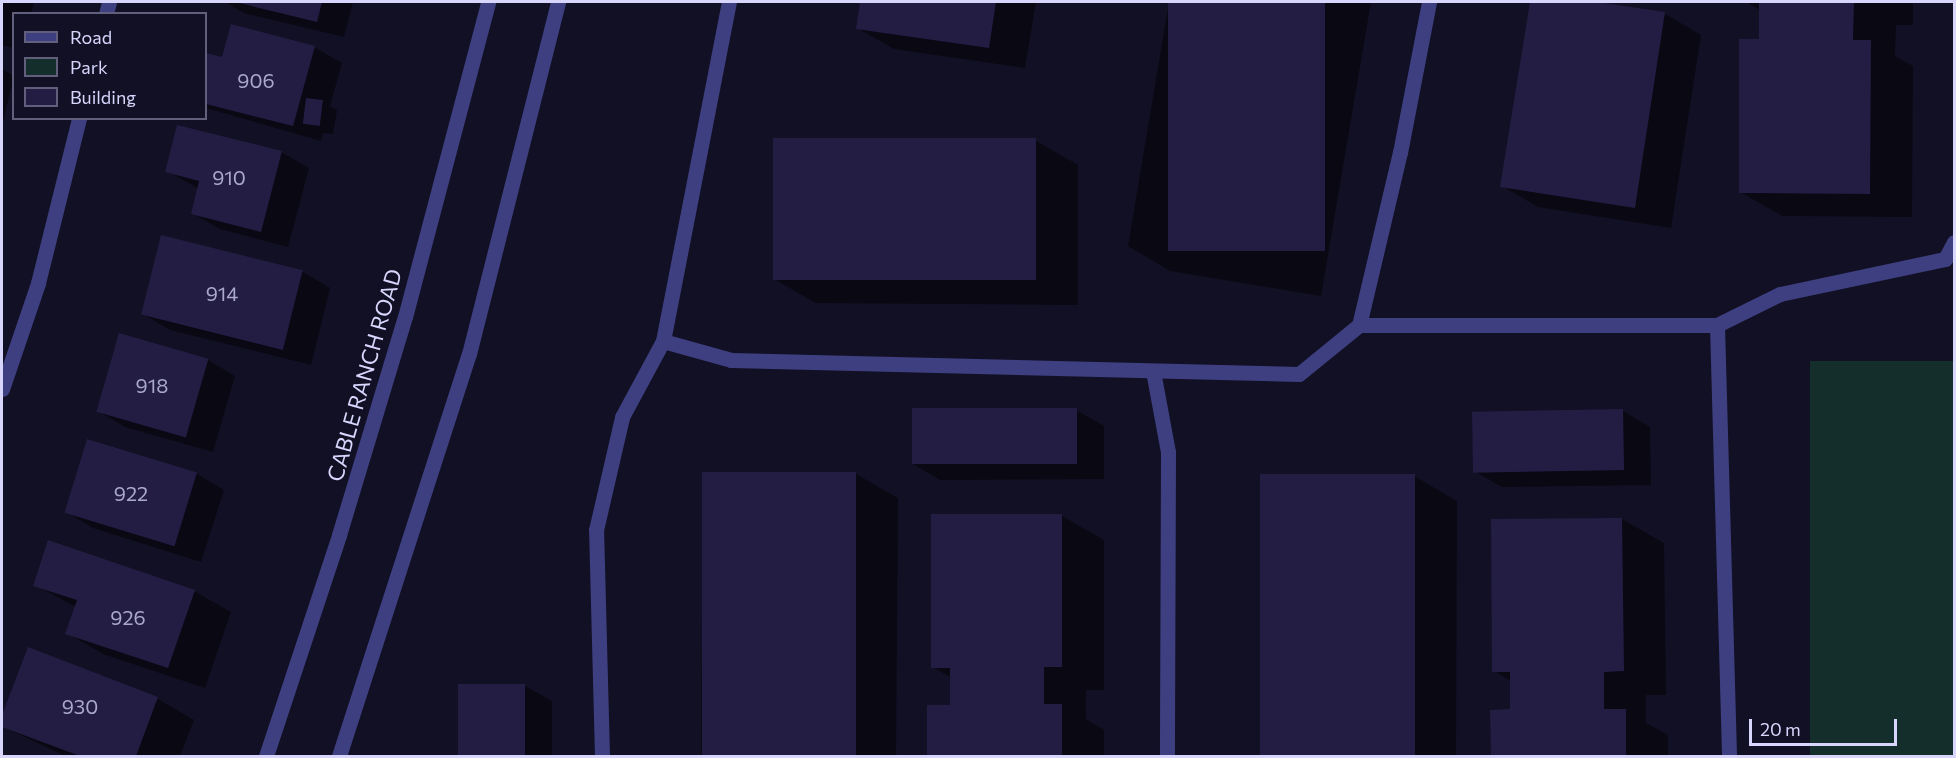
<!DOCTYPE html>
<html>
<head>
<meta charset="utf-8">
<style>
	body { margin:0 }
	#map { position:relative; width:1956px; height:758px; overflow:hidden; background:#121024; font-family:Commissioner,sans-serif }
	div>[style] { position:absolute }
	.green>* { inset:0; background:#142e2c; transform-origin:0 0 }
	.shadow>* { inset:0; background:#0007 }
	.building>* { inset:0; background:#231d44; transform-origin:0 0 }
	.service>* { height:15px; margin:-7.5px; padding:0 7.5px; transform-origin:7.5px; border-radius:7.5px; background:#3e3f81 }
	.minor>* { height:15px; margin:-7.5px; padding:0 7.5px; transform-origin:7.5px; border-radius:7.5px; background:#3e3f81 }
	.tertiary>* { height:15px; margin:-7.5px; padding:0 7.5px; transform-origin:7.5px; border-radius:7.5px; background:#3e3f81 }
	span { translate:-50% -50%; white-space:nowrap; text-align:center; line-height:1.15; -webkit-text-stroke:4.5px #121024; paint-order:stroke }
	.number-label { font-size:20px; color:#aba8cf }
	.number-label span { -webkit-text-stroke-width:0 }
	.street-label { font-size:22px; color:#d8d6fd }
	.frame { position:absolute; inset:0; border:3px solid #d8d6fd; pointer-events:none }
	.legend { position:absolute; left:12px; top:12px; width:195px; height:108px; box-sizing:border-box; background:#121024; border:2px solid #615f7b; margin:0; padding:8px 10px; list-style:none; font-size:18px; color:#d8d6fd }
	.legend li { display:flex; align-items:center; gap:12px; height:30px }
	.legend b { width:30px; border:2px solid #615f7b }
	.scale { position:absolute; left:1749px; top:719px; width:148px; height:27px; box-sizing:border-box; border:3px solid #d8d6fd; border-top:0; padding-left:8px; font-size:18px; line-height:21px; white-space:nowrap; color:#d8d6fd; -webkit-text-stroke:4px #121024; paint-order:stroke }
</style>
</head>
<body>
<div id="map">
	<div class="green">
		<i style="left:1954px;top:361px;width:395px;height:144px;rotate:90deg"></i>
	</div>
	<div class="shadow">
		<i style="clip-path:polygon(2px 2px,34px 2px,31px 14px,14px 14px,14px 48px,2px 45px)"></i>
		<i style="clip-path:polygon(225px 2px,353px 2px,344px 37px,244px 13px)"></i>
		<i style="clip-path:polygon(861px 2px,1036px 2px,1025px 68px,894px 49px,857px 28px)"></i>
		<i style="clip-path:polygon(1169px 2px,1371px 2px,1321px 296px,1170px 271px,1128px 246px)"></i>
		<i style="clip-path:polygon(1531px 2px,1588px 2px,1665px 14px,1701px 35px,1671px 228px,1538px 207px,1502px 186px)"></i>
		<i style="clip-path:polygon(1746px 2px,1913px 2px,1913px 25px,1896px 25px,1895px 56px,1913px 66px,1912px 217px,1782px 216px,1740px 192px,1760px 41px,1760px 10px)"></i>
		<i style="clip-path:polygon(314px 47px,342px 63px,330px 106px,337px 110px,333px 134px,323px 133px,321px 141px,206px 108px,206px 54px,223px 58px)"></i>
		<i style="clip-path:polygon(2px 69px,14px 76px,2px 126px)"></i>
		<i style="clip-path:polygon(774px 139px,1036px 141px,1078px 165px,1078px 305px,816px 303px,774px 279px)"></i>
		<i style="clip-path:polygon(281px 152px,309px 168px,288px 247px,220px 229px,192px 213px,199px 189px,167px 171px)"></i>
		<i style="clip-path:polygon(162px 237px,303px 272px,330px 288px,311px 365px,170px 330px,143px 314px)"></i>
		<i style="clip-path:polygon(208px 360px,235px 376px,213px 452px,125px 427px,98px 411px)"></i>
		<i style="clip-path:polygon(1076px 410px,1104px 426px,1104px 479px,940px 480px,913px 464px)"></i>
		<i style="clip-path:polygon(1623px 411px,1650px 427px,1651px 485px,1502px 487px,1474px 471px)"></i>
		<i style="clip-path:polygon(88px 441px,197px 474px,224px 490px,201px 562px,93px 528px,66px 512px)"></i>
		<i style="clip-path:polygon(703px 473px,856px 474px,898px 498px,896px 756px,701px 756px)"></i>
		<i style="clip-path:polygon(1261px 476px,1414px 476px,1457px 501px,1456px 756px,1261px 756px)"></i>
		<i style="clip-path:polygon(1062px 516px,1104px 540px,1104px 690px,1086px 690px,1086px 719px,1104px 730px,1104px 756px,928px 756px,928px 707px,951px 707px,952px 678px,932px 667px)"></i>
		<i style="clip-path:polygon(1622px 519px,1664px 543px,1666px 695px,1646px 695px,1646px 723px,1668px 735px,1668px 756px,1492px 756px,1492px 712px,1512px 711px,1511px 681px,1494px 671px)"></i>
		<i style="clip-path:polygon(35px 585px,194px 591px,231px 612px,205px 688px,103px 654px,67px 633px,76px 607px)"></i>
		<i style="clip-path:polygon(29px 649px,158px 699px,194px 720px,180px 756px,65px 756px,2px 726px)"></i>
		<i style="clip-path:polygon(459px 686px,525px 686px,552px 701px,552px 756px,459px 756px)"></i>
	</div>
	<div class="building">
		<i style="clip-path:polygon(235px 2px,322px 2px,317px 22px)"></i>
		<i style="clip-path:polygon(860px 2px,996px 2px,989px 48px,856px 29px)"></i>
		<i style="left:1168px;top:2px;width:157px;height:249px"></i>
		<i style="clip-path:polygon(1530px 2px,1597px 2px,1665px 12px,1635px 208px,1500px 187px)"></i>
		<i style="clip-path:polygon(1759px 2px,1854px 2px,1853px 40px,1871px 40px,1870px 194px,1739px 193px,1739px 39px,1759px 39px)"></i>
		<i style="clip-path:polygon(231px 24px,315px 46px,293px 126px,206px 104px,206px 53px,222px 57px)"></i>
		<i style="left:306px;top:98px;width:17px;height:26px;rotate:7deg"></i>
		<i style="clip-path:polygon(177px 125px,282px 151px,261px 232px,191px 214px,199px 181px,165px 172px)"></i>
		<i style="left:773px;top:138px;width:263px;height:142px"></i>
		<i style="left:161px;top:235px;width:146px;height:82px;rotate:14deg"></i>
		<i style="left:119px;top:333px;width:93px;height:82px;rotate:16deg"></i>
		<i style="left:1077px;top:408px;width:56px;height:165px;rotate:90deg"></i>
		<i style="left:1623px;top:409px;width:61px;height:151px;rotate:89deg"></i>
		<i style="left:87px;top:439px;width:115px;height:77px;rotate:17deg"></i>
		<i style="left:702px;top:472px;width:154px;height:284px"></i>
		<i style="left:1260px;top:474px;width:155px;height:282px"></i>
		<i style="clip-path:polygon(931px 514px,1062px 514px,1062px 667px,1044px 667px,1044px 704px,1062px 704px,1062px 756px,927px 756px,927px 705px,950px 705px,950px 668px,931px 668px)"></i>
		<i style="clip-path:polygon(1622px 518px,1624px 671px,1604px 672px,1604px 709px,1626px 709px,1626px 756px,1491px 756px,1490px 710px,1510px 709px,1510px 672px,1492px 672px,1491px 519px)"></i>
		<i style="clip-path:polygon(48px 540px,195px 590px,168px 668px,65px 634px,77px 600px,33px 586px)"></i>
		<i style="clip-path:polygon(28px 647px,158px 697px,136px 756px,80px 756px,2px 727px,2px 715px)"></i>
		<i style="left:458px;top:684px;width:67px;height:72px"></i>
	</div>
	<div class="service">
		<i style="left:1429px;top:2px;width:153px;rotate:100.9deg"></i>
		<i style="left:1400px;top:152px;width:178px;rotate:103.3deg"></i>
		<i style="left:1359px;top:325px;width:358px"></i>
		<i style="left:1717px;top:325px;width:70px;rotate:-26.2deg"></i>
		<i style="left:1780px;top:294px;width:169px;rotate:-12deg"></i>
		<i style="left:1945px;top:259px;width:19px;rotate:-62deg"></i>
		<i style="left:1717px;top:325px;width:431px;rotate:88.4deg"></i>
		<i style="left:663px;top:341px;width:71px;rotate:15.6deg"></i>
		<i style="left:731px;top:360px;width:568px;rotate:1.41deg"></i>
		<i style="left:1299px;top:374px;width:77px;rotate:-39.2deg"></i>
		<i style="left:1153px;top:371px;width:82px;rotate:79.5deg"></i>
		<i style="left:1168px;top:452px;width:304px;rotate:90.2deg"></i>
		<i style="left:602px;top:756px;width:226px;rotate:-91.5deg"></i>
		<i style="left:596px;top:530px;width:116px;rotate:-77deg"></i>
		<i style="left:622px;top:417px;width:86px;rotate:-61.7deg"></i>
		<i style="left:663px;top:341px;width:345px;rotate:-79deg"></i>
	</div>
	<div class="minor">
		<i style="left:106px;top:14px;width:12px;rotate:-76deg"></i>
		<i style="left:2px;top:389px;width:112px;rotate:-71.2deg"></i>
		<i style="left:38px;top:283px;width:170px;rotate:-76deg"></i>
	</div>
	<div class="tertiary">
		<i style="left:266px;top:756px;width:233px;rotate:-71.7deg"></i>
		<i style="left:339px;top:535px;width:228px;rotate:-73.2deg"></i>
		<i style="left:405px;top:317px;width:326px;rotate:-75.2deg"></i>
		<i style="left:339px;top:756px;width:422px;rotate:-72.1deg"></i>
		<i style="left:469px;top:354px;width:363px;rotate:-75.8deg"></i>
	</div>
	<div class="number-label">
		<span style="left:256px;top:80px">906</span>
		<span style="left:229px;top:177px">910</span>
		<span style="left:222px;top:293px">914</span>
		<span style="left:152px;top:385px">918</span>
		<span style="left:131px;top:493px">922</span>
		<span style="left:128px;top:617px">926</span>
		<span style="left:80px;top:706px">930</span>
	</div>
	<div class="street-label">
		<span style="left:364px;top:375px;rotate:-74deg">CABLE RANCH ROAD</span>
	</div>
	<div class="frame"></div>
	<ul class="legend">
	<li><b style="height:8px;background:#3e3f81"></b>Road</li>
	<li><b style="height:16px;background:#142e2c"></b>Park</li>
	<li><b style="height:16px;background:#231d44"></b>Building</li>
	</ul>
	<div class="scale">20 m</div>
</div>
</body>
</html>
